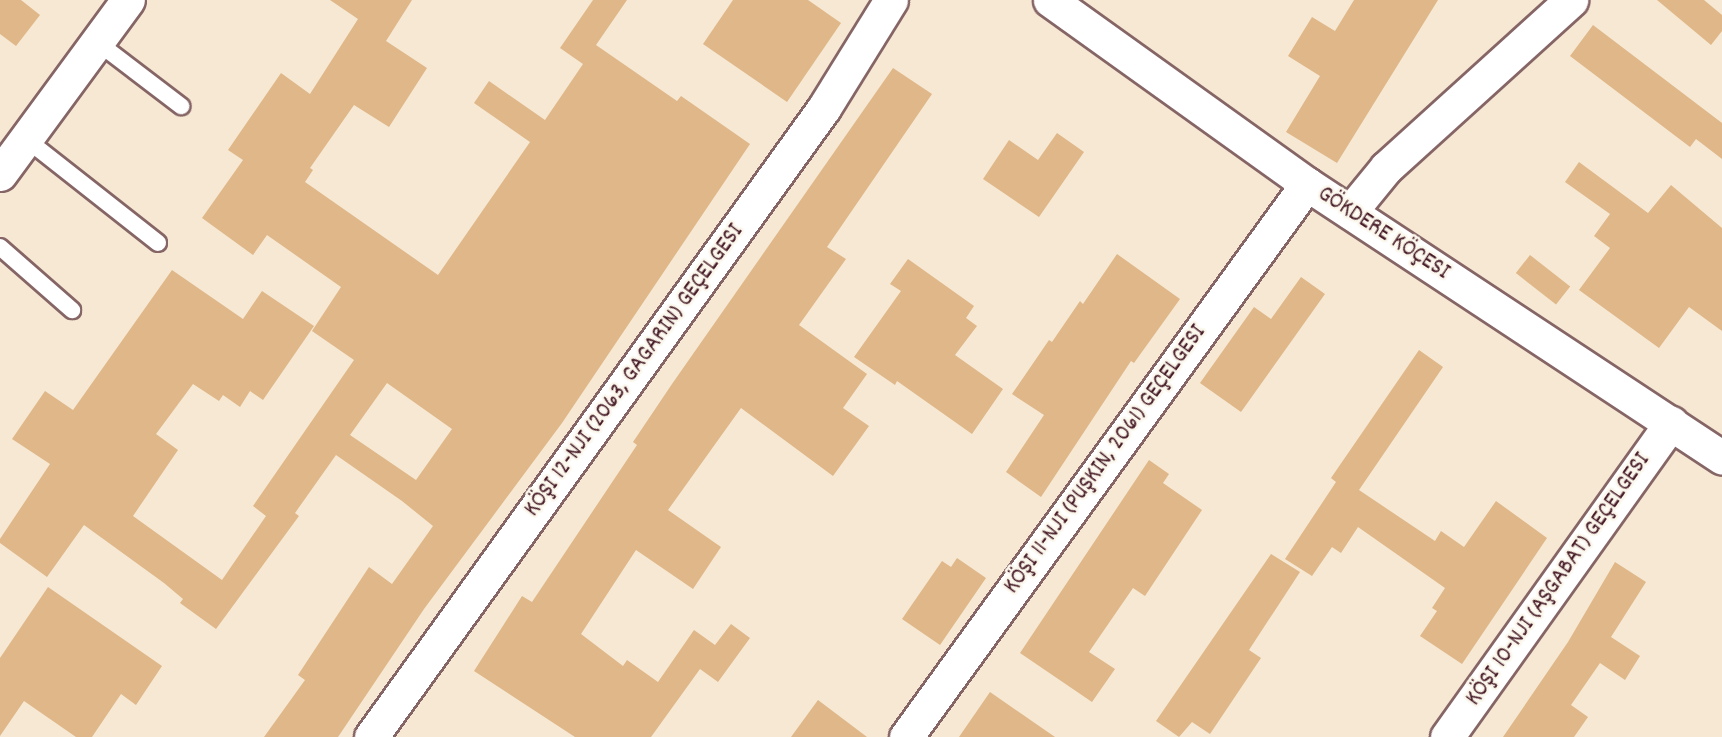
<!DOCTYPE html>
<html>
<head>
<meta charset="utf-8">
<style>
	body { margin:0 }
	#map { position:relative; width:1722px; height:737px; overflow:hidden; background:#f6e8d3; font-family:Dekko,sans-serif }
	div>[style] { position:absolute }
	.building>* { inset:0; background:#dfb789; transform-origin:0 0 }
	.roads { filter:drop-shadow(2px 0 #866566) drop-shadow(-2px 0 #866566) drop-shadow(0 2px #866566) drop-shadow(0 -2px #866566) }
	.lane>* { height:16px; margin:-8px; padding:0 8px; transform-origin:8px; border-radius:8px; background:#fff }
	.street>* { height:33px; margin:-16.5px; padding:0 16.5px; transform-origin:16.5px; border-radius:16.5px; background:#fff }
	span { translate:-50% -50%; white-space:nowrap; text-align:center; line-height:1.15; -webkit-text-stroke:5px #fbf7ec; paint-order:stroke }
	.street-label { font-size:24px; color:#4a1f2b }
</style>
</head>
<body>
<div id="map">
	<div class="building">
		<i style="clip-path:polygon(0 0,21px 0,40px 15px,16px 46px,0 34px)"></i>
		<i style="clip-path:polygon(evenodd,330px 0,412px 0,386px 41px,427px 68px,389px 127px,354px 105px,310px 168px,313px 170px,305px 182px,438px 275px,530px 142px,474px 103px,489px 81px,545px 120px,583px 64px,560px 48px,593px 0,627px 0,596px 45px,677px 101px,681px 96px,750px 144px,562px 423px,424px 609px,338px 737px,264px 737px,305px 680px,298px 675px,369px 567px,392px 584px,433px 526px,402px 501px,336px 455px,295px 513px,299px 516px,216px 629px,180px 603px,183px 599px,164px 583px,84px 525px,47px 577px,0 543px,0 539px,50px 464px,12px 439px,45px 391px,73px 410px,172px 270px,243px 319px,262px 291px,314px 326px,263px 400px,250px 391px,240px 407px,223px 395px,219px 401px,193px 384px,156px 434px,178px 450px,133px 516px,222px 580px,266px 516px,253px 506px,354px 360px,312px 331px,341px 287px,267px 235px,253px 255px,202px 218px,243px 160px,228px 150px,281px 73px,310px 94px,358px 19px,330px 0,387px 383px,452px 429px,416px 480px,350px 435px,387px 383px)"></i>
		<i style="clip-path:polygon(733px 0,808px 0,841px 23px,787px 102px,703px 44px)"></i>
		<i style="clip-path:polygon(1354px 0,1438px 0,1337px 163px,1286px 132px,1320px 76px,1288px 56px,1312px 17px,1335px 31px)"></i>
		<i style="clip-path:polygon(1657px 0,1704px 0,1722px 15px,1722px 31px,1711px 45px)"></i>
		<i style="clip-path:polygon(1593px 25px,1722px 123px,1722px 159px,1696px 139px,1690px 147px,1570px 56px)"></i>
		<i style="clip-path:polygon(893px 68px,932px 94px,827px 247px,846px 259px,799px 325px,867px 374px,843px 408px,869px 426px,833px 476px,741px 408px,668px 510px,721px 547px,693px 589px,636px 550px,581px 634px,623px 666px,627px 660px,658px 682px,694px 630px,715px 645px,731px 624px,750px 638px,718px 682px,700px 669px,651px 737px,575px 737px,474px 671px,522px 596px,532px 602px,637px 445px,633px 442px,672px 384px)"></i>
		<i style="clip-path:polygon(1057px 133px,1084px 152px,1039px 217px,983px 179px,1009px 140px,1038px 160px)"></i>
		<i style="clip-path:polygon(1579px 162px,1648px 213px,1671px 185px,1722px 228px,1722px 331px,1689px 307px,1659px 348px,1579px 290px,1610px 248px,1594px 236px,1610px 214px,1565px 182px)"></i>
		<i style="clip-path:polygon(1117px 254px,1180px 299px,1134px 363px,1131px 361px,1041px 497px,1006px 472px,1044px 415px,1012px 394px,1049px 340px,1052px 342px,1080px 301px,1083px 304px)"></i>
		<i style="left:1530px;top:255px;width:51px;height:23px;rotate:38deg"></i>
		<i style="clip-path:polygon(908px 259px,974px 306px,966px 318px,977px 326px,955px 355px,1003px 389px,972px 434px,897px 381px,895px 385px,854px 357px,901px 291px,890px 284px)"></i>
		<i style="clip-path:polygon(1301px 277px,1325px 294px,1241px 412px,1200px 383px,1254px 307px,1271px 319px)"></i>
		<i style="clip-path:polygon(1419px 350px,1443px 367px,1359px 490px,1435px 541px,1441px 531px,1464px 547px,1496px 501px,1547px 538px,1462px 664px,1420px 636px,1437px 611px,1432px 608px,1445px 588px,1358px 527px,1341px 553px,1332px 547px,1312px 576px,1285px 559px,1336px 482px,1331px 478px)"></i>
		<i style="clip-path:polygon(1149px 460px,1169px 474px,1163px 483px,1202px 510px,1145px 596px,1133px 588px,1089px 652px,1115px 669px,1092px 702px,1020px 653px)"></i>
		<i style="clip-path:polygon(1271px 554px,1300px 572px,1249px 650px,1261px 658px,1210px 734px,1192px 722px,1179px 737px,1156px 721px)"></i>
		<i style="clip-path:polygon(957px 558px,986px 578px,940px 645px,902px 619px,942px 561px,951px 567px)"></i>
		<i style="clip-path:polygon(1615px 562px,1646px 582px,1611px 637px,1640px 656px,1625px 680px,1600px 663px,1571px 705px,1588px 717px,1574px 737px,1503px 737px,1568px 642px)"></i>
		<i style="clip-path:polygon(48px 587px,162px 666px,136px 705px,121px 694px,92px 737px,76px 737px,24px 701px,0 736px,0 658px)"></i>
		<i style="clip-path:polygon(990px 692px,1055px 737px,959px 737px)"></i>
		<i style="clip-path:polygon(818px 700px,867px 737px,791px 737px)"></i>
	</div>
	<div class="roads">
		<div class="lane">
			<i style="left:97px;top:42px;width:106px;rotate:37.3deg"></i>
			<i style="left:26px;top:139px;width:168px;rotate:38.2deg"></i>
			<i style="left:0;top:247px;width:96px;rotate:41.2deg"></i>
		</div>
		<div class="street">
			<i style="left:1050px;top:0;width:316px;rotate:35.6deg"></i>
			<i style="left:1307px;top:184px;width:497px;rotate:33.4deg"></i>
			<i style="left:0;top:174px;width:216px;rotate:-53.7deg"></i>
			<i style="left:1350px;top:212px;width:57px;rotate:-50.7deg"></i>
			<i style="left:1386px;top:168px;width:250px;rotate:-42.2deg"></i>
			<i style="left:371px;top:737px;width:775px;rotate:-54.24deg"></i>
			<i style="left:824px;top:108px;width:127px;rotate:-58.2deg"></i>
			<i style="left:906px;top:737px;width:683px;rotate:-54.05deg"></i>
			<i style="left:1447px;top:737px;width:386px;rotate:-54.5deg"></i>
		</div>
	</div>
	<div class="street-label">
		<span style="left:1383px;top:234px;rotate:33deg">GÖKDERE KÖÇESI</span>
		<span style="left:635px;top:371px;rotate:-54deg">KÖŞI 12-NJI (2063, GAGARIN) GEÇELGESI</span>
		<span style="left:1106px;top:460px;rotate:-54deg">KÖŞI 11-NJI (PUŞKIN, 2061) GEÇELGESI</span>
		<span style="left:1559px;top:580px;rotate:-55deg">KÖŞI 10-NJI (AŞGABAT) GEÇELGESI</span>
	</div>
</div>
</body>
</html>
